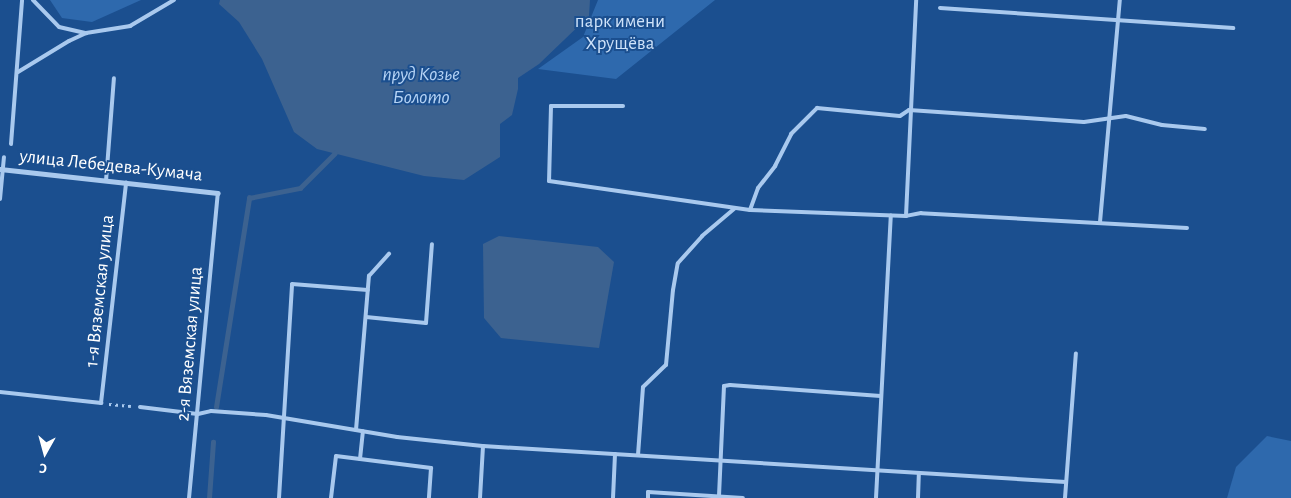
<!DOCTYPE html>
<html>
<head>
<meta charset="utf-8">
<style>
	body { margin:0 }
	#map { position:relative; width:1291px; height:498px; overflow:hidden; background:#1b4f8f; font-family:"Alegreya Sans",sans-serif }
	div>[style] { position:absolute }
	.green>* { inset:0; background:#2e69ad }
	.water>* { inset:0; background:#3c6290 }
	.stream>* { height:4.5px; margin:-2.25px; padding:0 2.25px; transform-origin:2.25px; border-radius:2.25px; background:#3c6290 }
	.path>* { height:2.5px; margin-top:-1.25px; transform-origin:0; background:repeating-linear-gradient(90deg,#a9c9ee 0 2.5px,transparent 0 6.5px) }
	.service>* { height:4px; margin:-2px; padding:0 2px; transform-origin:2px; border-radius:2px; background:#a9c9ee }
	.minor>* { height:5px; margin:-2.5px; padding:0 2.5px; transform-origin:2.5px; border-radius:2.5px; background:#a9c9ee }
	span { translate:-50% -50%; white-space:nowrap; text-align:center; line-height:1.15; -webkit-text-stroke:4px #1b4f8f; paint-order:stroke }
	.park-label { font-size:19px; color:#cfe3fa }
	.street-label { font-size:19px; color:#fff }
	.water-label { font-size:20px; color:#b5d3f5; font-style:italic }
	.north { position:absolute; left:20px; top:428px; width:50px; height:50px; -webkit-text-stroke:4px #1b4f8f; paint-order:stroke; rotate:187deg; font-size:14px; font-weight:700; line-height:20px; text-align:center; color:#fff }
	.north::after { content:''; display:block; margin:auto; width:18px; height:22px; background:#fff; clip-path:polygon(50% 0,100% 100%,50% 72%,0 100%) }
</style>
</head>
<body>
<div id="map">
	<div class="green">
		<i style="clip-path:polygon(50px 0,141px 0,92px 22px,62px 18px)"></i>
		<i style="clip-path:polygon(598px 0,715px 0,616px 79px,538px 69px,583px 37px)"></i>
		<i style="clip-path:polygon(1267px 436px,1291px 441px,1291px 498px,1227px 498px,1236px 467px)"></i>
	</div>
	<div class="water">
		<i style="clip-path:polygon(220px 0,590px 0,589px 16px,539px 64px,518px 78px,518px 89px,512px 115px,500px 124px,500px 157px,464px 180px,424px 176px,317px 149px,294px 132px,262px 59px,239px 22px,219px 4px)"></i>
		<i style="clip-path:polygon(499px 236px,598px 247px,614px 262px,599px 348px,501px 338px,484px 318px,483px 244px)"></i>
	</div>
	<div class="stream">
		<i style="left:216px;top:407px;width:212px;rotate:-81deg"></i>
		<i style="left:249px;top:198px;width:52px;rotate:-11.1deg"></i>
		<i style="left:300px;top:188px;width:49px;rotate:-45deg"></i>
		<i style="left:209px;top:498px;width:56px;rotate:-85.9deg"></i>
	</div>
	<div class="path">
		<i style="left:109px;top:404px;width:22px;rotate:5deg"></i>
	</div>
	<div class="service">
		<i style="left:33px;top:0;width:37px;rotate:46deg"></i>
		<i style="left:59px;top:27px;width:28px;rotate:13deg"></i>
		<i style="left:940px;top:8px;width:294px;rotate:3.9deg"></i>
		<i style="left:18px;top:72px;width:60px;rotate:-31.3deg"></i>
		<i style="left:69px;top:41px;width:19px;rotate:-25deg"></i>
		<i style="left:86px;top:33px;width:45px;rotate:-9deg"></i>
		<i style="left:130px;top:26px;width:51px;rotate:-30.6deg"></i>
		<i style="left:623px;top:106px;width:72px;rotate:180deg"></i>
		<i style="left:551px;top:106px;width:75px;rotate:91.5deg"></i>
		<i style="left:549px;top:181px;width:203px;rotate:8.2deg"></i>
		<i style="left:11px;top:144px;width:144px;rotate:-85.6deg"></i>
		<i style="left:106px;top:181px;width:103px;rotate:-85.6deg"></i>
		<i style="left:0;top:199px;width:42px;rotate:-84.6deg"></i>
		<i style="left:906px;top:216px;width:216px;rotate:-87.3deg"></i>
		<i style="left:1100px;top:222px;width:223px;rotate:-84.9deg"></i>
		<i style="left:1187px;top:228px;width:266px;rotate:-176.8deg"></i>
		<i style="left:921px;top:213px;width:15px;rotate:169deg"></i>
		<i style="left:906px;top:216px;width:156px;rotate:-177.8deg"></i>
		<i style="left:750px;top:210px;width:23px;rotate:-70deg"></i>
		<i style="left:758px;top:188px;width:28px;rotate:-52deg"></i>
		<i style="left:775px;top:166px;width:36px;rotate:-63deg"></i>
		<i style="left:791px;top:134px;width:37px;rotate:-45deg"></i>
		<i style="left:817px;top:108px;width:83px;rotate:5.5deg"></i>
		<i style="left:900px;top:116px;width:11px;rotate:-34deg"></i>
		<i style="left:909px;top:110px;width:175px;rotate:3.9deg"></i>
		<i style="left:1084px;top:122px;width:42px;rotate:-8.1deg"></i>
		<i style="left:1126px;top:116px;width:37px;rotate:14deg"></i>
		<i style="left:1162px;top:125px;width:43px;rotate:5.3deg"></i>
		<i style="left:366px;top:317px;width:60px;rotate:5.7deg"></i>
		<i style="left:426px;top:323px;width:79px;rotate:-85.7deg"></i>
		<i style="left:0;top:392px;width:102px;rotate:6.2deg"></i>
		<i style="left:101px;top:403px;width:222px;rotate:-83.5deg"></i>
		<i style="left:140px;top:407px;width:58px;rotate:6.9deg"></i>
		<i style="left:198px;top:414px;width:13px;rotate:-13deg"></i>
		<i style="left:211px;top:411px;width:55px;rotate:4.2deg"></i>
		<i style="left:266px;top:415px;width:133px;rotate:9.5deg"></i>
		<i style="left:397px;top:437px;width:86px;rotate:6deg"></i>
		<i style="left:483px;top:446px;width:584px;rotate:3.53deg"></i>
		<i style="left:356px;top:430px;width:155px;rotate:-85.2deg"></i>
		<i style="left:369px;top:276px;width:30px;rotate:-48deg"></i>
		<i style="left:638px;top:455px;width:68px;rotate:-85.8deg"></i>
		<i style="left:643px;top:387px;width:32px;rotate:-44deg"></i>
		<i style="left:666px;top:365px;width:75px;rotate:-84.7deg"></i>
		<i style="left:673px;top:290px;width:27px;rotate:-80deg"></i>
		<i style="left:678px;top:263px;width:36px;rotate:-48deg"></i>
		<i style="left:702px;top:236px;width:43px;rotate:-40.3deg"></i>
		<i style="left:360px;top:459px;width:28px;rotate:-84deg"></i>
		<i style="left:719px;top:496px;width:110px;rotate:-87.4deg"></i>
		<i style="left:724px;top:386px;width:6px;rotate:-9deg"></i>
		<i style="left:730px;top:385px;width:151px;rotate:4.2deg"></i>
		<i style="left:189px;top:498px;width:306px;rotate:-84.6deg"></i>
		<i style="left:279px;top:498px;width:214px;rotate:-86.5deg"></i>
		<i style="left:292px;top:284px;width:76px;rotate:4.5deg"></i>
		<i style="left:331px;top:498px;width:42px;rotate:-83.2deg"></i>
		<i style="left:336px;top:456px;width:96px;rotate:7.2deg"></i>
		<i style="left:431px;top:468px;width:30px;rotate:94deg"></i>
		<i style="left:480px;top:498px;width:52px;rotate:-86.7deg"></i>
		<i style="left:613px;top:498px;width:44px;rotate:-87.4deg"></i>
		<i style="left:648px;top:498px;width:6px;rotate:-90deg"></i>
		<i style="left:648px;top:492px;width:95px;rotate:3.6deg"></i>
		<i style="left:876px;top:498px;width:283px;rotate:-87deg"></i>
		<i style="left:918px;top:498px;width:25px;rotate:-88deg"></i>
		<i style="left:1065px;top:498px;width:145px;rotate:-85.7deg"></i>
	</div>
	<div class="minor">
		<i style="left:0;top:169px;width:219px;rotate:6.3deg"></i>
	</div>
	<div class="park-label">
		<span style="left:620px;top:33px">парк имени<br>Хрущёва</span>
	</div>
	<div class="street-label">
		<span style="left:111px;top:166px;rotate:6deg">улица Лебедева-Кумача</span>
		<span style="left:100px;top:291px;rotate:-84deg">1-я Вяземская улица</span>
		<span style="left:190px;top:344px;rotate:-85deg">2-я Вяземская улица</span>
	</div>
	<div class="water-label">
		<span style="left:421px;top:86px">пруд Козье<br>Болото</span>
	</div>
	<div class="north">С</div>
</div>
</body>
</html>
